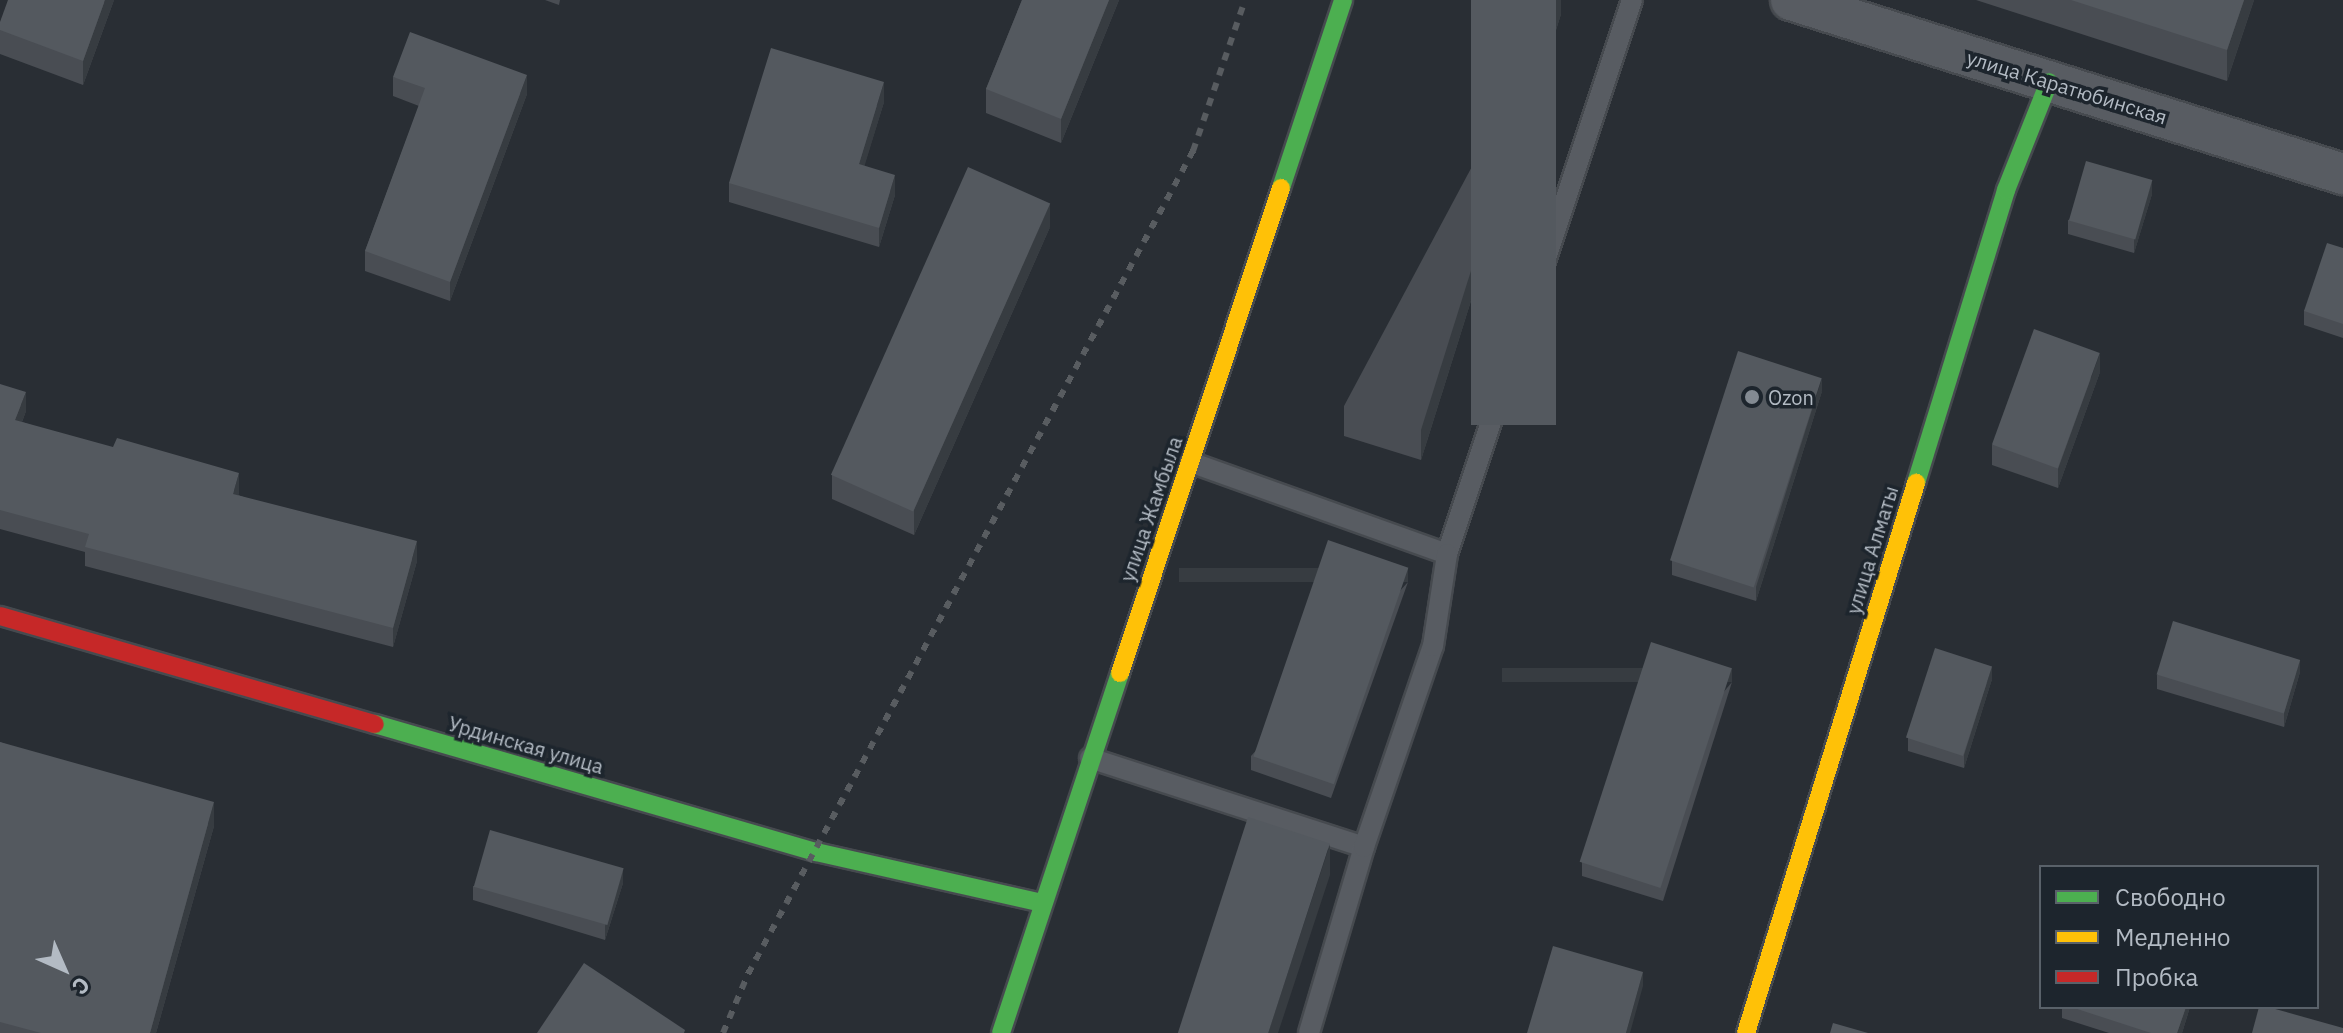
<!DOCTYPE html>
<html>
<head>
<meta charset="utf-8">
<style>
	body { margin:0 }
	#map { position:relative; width:2343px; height:1033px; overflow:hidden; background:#292e34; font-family:"IBM Plex Sans",sans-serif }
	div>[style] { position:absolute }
	.roads { filter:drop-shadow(2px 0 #464a4f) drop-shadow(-2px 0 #464a4f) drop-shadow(0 2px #464a4f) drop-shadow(0 -2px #464a4f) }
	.lane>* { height:20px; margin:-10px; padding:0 10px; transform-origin:10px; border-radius:10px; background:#585c62 }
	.street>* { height:40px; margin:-20px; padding:0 20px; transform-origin:20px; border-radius:20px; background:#585c62 }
	.fast>* { height:18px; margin:-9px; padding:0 9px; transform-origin:9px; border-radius:9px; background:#4caf50 }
	.slow>* { height:18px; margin:-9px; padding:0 9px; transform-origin:9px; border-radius:9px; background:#ffc107 }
	.jam>* { height:18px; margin:-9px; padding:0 9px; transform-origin:9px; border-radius:9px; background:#c62828 }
	.rail>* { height:6px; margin-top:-3px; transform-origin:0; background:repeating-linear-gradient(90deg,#585c60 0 8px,transparent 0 16px) }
	.wall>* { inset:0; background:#494d53 }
	.shaded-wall>* { inset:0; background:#373c41; transform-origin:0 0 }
	.building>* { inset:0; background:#54595f; transform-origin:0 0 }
	.dots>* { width:22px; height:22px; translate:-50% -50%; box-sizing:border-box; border:4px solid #1d252d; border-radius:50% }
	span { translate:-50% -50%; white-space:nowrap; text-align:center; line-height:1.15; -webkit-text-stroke:7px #1d252d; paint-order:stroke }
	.street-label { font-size:20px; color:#b3bbc4 }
	.poi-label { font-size:20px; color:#b3bbc4 }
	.left { translate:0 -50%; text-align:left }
	.legend { position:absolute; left:2039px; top:865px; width:280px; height:144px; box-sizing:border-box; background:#1d252d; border:2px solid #596169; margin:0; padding:10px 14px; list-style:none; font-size:24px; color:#b3bbc4 }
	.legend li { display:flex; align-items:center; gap:16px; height:40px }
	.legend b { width:40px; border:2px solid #596169 }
	.north { position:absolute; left:24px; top:929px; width:80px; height:80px; -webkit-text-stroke:6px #1d252d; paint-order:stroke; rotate:135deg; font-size:22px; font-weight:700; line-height:32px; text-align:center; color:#b3bbc4 }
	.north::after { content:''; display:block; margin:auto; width:28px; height:36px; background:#b3bbc4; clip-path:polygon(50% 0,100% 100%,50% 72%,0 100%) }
</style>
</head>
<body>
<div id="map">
	<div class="roads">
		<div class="lane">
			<i style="left:1190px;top:462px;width:273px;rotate:19.7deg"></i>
			<i style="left:1447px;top:554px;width:584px;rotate:-71.53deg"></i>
			<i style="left:1090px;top:758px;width:288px;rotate:18deg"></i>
			<i style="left:1364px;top:847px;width:194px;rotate:106.5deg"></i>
			<i style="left:1364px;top:847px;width:213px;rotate:-71.1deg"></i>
			<i style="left:1433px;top:646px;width:93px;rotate:-81.3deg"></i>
		</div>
		<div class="street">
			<i style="left:1791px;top:0;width:579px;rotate:17.5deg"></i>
		</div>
		<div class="fast">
			<i style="left:1281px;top:188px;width:198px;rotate:-71.7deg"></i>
			<i style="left:1916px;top:483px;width:307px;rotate:-72.9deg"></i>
			<i style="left:2006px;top:190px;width:116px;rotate:-68.3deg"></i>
			<i style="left:375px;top:724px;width:459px;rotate:16.2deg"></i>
			<i style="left:816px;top:852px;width:232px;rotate:12.7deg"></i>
			<i style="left:1001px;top:1033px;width:379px;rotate:-71.7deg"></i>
		</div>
		<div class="slow">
			<i style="left:1120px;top:673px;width:511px;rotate:-71.64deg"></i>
			<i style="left:1746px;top:1033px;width:576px;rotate:-72.82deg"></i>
		</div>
		<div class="jam">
			<i style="left:0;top:616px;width:390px;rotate:16.1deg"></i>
		</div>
	</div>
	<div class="rail">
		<i style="left:723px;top:1033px;width:64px;rotate:-67deg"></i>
		<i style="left:748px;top:974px;width:936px;rotate:-61.6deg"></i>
		<i style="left:1193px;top:151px;width:160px;rotate:-71deg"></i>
	</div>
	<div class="wall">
		<i style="clip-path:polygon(114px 0,83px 85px,0 54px,0 22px)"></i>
		<i style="clip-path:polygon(545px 0,560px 0,559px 5px)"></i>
		<i style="clip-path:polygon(1022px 0,1119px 0,1061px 143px,986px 113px,986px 89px)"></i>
		<i style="clip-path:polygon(1561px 0,1561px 14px,1421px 460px,1344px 436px,1344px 406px)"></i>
		<i style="clip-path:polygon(1976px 0,2254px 0,2227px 81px)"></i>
		<i style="clip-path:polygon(393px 77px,527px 94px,450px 301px,365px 271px,365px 251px,419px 106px,393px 96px)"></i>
		<i style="clip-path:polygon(884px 102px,864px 166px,895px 195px,879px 247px,729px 202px,729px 183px)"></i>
		<i style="clip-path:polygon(2152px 194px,2134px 253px,2068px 234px,2068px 220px)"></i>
		<i style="clip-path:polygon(1050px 227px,914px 535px,832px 499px,832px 475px)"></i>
		<i style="clip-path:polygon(2343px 248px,2343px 338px,2304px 325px,2304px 311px)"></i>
		<i style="clip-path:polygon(2100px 372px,2058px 488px,1992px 465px,1992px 445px)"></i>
		<i style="clip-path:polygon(0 384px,26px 411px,22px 422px,239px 493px,238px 495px,417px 561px,393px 647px,85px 566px,85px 552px,0 529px)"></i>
		<i style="clip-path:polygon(1822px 391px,1756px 601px,1672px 575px,1672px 561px)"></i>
		<i style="clip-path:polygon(1408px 582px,1331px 798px,1251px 770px,1251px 756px)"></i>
		<i style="clip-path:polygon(2300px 672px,2284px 727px,2157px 689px,2157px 675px)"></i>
		<i style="clip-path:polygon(1992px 679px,1964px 768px,1908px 751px,1908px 738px)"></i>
		<i style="clip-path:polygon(1732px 682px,1663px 901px,1582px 876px,1582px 862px)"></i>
		<i style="clip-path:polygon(0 742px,214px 826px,156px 1033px,0 1033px)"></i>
		<i style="clip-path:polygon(623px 883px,605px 940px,473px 900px,473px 886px)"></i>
		<i style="clip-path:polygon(2062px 1007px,2190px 1007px,2182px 1033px,2109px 1033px,2062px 1018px)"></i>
	</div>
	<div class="shaded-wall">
		<i style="clip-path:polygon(105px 0,114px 0,83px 85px,83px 61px)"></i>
		<i style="clip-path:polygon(1109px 0,1119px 0,1061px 143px,1061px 119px)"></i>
		<i style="clip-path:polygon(1556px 0,1561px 0,1561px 14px,1421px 460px,1421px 430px)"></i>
		<i style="clip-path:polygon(2244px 0,2254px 0,2227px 81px,2227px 50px)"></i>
		<i style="clip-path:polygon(527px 75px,527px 94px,450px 301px,450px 282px)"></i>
		<i style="clip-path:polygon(884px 82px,884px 102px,859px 184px,859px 164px)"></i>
		<i style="clip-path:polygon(895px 175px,895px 195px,879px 247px,879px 228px)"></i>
		<i style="clip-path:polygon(2152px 180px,2152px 194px,2134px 253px,2134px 239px)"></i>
		<i style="clip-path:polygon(1050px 203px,1050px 227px,914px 535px,914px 510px)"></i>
		<i style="clip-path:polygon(2100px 353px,2100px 372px,2058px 488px,2058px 469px)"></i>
		<i style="clip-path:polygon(1822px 378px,1822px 391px,1756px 601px,1756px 587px)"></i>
		<i style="clip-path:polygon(26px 392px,26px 411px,15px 440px,15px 420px)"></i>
		<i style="clip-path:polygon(239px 473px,239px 493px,233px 514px,233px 494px)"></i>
		<i style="clip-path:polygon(417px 541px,417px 561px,393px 647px,393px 628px)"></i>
		<i style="left:1408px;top:568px;width:14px;height:229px;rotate:90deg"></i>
		<i style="clip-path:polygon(2300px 659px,2300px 672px,2284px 727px,2284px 713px)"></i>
		<i style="clip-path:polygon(1992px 666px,1992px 679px,1964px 768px,1964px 755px)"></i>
		<i style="left:1732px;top:668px;width:14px;height:230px;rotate:90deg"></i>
		<i style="clip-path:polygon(214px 802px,214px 826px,156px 1033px,150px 1033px)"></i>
		<i style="clip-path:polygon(1330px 844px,1330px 875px,1278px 1033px,1268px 1033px)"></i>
		<i style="clip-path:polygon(623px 869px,623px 883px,605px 940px,605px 926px)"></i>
		<i style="clip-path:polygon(1643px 972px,1643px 986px,1630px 1033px,1626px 1033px)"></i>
		<i style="clip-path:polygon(2186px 1007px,2190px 1007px,2182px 1033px,2177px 1033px)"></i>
	</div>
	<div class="building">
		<i style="clip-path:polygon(8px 0,105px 0,83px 61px,0 30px,0 22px)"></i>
		<i style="clip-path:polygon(1022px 0,1109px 0,1061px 119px,986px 89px)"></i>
		<i style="left:1471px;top:0;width:85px;height:425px"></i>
		<i style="clip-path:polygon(2071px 0,2244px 0,2227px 50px)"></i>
		<i style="clip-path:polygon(410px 32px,527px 75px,450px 282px,365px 251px,425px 88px,393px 77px)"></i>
		<i style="clip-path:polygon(771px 48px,884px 82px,859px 164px,895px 175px,879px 228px,729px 183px)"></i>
		<i style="left:2086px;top:161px;width:69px;height:62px;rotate:16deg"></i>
		<i style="left:968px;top:167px;width:90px;height:337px;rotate:24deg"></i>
		<i style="clip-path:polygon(2327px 243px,2343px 248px,2343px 324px,2304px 311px)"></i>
		<i style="left:2034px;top:329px;width:70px;height:123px;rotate:20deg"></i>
		<i style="left:1738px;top:351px;width:88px;height:220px;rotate:18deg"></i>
		<i style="clip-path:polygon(0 384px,26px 392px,15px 420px,113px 447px,117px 438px,239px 473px,233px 494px,417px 541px,393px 628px,85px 547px,89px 534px,0 510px)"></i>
		<i style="left:1328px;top:540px;width:85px;height:229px;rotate:19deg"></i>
		<i style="left:2173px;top:621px;width:133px;height:56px;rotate:17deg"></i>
		<i style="left:1651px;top:642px;width:85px;height:231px;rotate:18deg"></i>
		<i style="left:1935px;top:648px;width:60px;height:94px;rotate:18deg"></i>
		<i style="clip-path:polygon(0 742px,214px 802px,150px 1033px,41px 1033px,0 1022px)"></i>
		<i style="left:1248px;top:817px;width:86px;height:227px;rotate:18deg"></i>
		<i style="left:490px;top:830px;width:139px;height:59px;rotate:16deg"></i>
		<i style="clip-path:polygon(1553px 946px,1643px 972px,1626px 1033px,1527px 1033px)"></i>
		<i style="clip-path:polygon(584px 963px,685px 1030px,684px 1033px,537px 1033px)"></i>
		<i style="clip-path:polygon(2071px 1007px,2186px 1007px,2177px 1033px,2151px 1033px)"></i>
		<i style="clip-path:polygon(2259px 1007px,2268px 1007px,2343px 1028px,2343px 1033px,2252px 1033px)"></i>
		<i style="clip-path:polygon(1833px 1023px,1868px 1033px,1830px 1033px)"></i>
	</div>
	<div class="dots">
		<i style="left:1752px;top:397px;background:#838a92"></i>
	</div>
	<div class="street-label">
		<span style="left:2067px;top:87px;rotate:17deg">улица Каратюбинская</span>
		<span style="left:1151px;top:509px;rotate:-71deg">улица Жамбыла</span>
		<span style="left:1872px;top:550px;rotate:-73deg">улица Алматы</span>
		<span style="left:526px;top:745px;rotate:16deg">Урдинская улица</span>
	</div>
	<div class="poi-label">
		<span class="left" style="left:1768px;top:397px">Ozon</span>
	</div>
	<ul class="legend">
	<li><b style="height:10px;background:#4caf50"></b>Свободно</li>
	<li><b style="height:10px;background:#ffc107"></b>Медленно</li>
	<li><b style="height:10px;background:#c62828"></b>Пробка</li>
	</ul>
	<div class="north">С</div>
</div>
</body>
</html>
